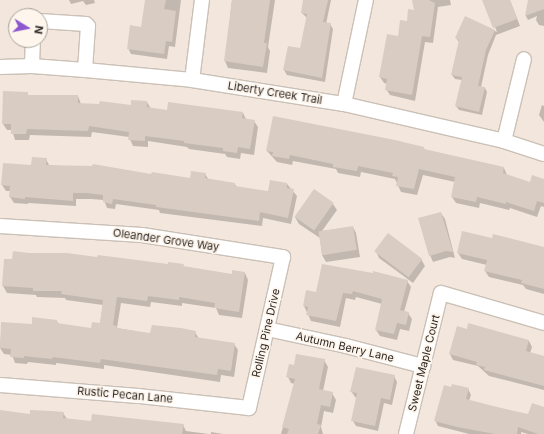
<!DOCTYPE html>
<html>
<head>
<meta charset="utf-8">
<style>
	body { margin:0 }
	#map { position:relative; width:544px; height:434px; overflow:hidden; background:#f3e7dd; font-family:Inter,sans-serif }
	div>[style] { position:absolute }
	.shadow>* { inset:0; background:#0003 }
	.building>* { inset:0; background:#d9cdc3; transform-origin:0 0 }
	.roads { filter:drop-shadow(1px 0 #cbc0b6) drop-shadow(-1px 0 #cbc0b6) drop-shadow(0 1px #cbc0b6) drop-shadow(0 -1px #cbc0b6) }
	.minor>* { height:14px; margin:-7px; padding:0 7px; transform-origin:7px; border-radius:7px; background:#fff }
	span { translate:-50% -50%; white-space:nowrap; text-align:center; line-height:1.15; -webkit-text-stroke:3.5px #fef5ec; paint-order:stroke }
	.street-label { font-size:11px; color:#2b2723 }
	.north { position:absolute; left:8px; top:8px; width:40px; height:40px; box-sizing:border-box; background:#fef5ec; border:1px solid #aaa39c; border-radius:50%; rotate:100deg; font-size:11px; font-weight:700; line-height:16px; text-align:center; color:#2b2723 }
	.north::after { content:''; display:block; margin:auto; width:14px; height:18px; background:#8d57cf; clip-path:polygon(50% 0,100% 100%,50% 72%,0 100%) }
</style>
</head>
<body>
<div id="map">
	<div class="shadow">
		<i style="clip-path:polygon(69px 0,94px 0,95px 3px,86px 5px,83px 1px,71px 4px)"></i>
		<i style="clip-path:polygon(146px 0,181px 0,175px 47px,169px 46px,167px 59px,131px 54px,128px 48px,142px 28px)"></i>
		<i style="clip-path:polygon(232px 0,275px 0,268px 47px,270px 51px,267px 73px,228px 68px,225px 61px)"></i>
		<i style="clip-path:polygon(304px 0,331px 0,326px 24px,330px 24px,333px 29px,325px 82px,287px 75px,284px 70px,301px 50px,307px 18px,302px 13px)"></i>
		<i style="clip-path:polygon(413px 0,450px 0,451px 5px,438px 7px,433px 43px,425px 42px,415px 101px,390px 95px,386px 89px,387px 84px,384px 83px,380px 77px,398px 37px,415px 11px)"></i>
		<i style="clip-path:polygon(484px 0,510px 0,520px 26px,496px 35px,488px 55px,481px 87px,485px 88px,487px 92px,482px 115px,459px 110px,456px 106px,462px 80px,455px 79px,452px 75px,459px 42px,456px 38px,465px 18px,497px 32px)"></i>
		<i style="clip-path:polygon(529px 0,544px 0,544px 26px,539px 25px,536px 20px,537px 16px,528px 20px,526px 16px)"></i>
		<i style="clip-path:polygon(27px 93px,29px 96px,78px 96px,81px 104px,131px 106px,147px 102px,151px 109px,168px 111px,243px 113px,246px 119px,254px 121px,258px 127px,254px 155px,241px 153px,240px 159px,227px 157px,225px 154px,189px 149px,187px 147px,148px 141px,148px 147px,133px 146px,129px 137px,92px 132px,91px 137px,30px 135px,29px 140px,15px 140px,12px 130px,7px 130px,3px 124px)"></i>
		<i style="clip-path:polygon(542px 105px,544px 106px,544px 122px,539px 115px)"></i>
		<i style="clip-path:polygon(274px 118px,424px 148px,425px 150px,504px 168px,507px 175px,530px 183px,544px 180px,544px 207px,541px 206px,537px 217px,510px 208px,509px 210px,480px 203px,479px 208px,456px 203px,452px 197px,455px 182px,423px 175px,417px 195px,401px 192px,395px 179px,361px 172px,360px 177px,338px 173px,336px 169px,293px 161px,292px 165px,277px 162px,267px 151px)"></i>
		<i style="clip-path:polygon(46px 159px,49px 165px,152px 175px,191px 179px,205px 174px,209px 180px,235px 184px,237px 188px,269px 192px,287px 184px,297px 196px,291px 224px,263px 218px,262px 226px,160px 213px,159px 210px,116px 204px,115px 209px,107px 208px,104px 200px,91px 199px,76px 199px,76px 206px,28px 203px,28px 204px,14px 203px,10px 197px,11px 191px,6px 191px,2px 185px)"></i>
		<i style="clip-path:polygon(333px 204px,337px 210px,322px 231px,353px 227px,356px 233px,360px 257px,326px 262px,322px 255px,320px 238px,299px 224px,295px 217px)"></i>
		<i style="clip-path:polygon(441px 213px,445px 219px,455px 258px,450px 257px,433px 262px,430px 255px)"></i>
		<i style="clip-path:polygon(492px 239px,544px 248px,544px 294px,526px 289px,523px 285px,489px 277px,485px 271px,487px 265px,462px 259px,458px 253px)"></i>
		<i style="clip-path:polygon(376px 251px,421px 259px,425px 266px,413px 283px,379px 258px)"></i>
		<i style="clip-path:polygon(5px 260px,183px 265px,185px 268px,233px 275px,245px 273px,248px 280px,242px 318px,219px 315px,216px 308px,182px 303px,182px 306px,151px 302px,150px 307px,121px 303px,117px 328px,151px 334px,195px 332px,199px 339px,234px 344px,238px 350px,234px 377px,221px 375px,220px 382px,104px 365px,104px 369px,56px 363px,56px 365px,28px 362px,27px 364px,15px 363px,12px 355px,4px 354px,0 348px,2px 323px,32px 325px,57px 321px,59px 325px,92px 329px,100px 324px,103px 305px,66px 300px,65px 298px,37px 297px,36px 295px,7px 293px,3px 286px)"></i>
		<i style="clip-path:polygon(407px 281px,411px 287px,404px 312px,408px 313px,412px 319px,409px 331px,400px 329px,397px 340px,380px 336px,376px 330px,382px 304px,356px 297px,355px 300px,346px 298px,340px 327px,311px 321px,304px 306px,317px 293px)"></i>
		<i style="clip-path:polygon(469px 324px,529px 341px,532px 347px,530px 353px,544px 357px,544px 390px,489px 376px,478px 366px,453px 360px,450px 354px,467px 330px)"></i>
		<i style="clip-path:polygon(324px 360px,328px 367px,323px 391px,332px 393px,336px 400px,333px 413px,324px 411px,321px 427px,323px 434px,281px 434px,295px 384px,291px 383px,288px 377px,295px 367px)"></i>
		<i style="clip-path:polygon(394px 376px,397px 382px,392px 405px,384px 403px,378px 431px,356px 426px,353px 421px,357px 398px,355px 397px,351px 391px)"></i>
		<i style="clip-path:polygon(452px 388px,468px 389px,471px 395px,469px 401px,528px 415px,544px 408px,544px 434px,528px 434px,521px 432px,521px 434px,469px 434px,438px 426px,435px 420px)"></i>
		<i style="clip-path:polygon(0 411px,31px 415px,63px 413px,67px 419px,91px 422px,183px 425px,186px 431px,209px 434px,0 434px)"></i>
		<i style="clip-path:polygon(211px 432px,223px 434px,211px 434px)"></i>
	</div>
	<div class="building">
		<i style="clip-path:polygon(145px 0,166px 0,164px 9px,176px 11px,172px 42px,166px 41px,164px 54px,127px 49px,130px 25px,141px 27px)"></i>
		<i style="clip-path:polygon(232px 0,270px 0,264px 43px,267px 43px,263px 67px,224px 61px)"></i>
		<i style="clip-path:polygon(303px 0,328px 0,323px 22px,331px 23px,322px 78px,283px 70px,288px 46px,300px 48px,307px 14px,301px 13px)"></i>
		<i style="clip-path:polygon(412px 0,429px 0,435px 3px,430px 37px,422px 36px,412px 95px,385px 90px,387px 79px,379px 77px,387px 34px,398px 36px,400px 20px,407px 21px,408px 9px,414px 10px)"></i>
		<i style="clip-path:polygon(482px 0,510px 0,517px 19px,493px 28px)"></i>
		<i style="clip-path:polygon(528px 0,544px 0,544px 9px,525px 16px)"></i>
		<i style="clip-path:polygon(465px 16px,495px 30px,486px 50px,478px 86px,485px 87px,479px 112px,455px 106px,462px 77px,451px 75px,459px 40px,455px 38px)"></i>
		<i style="clip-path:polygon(3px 91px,28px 92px,28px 95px,78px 95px,78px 103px,99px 104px,100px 101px,131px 105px,131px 100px,147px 101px,147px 107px,167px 110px,168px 102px,243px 112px,242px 118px,255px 120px,250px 149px,238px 147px,237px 153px,223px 151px,223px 148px,184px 143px,184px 141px,145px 136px,145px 141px,128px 140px,129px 132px,89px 126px,88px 131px,27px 129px,26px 134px,11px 134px,11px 124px,2px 124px)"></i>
		<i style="clip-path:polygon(273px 116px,395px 140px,424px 147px,424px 149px,504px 167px,503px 173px,530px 182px,532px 175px,544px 179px,544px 203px,537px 201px,534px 211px,506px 202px,506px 204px,477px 197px,476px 202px,451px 197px,455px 177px,419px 169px,414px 189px,396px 186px,398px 177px,392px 176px,393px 173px,358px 166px,357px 171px,333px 167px,333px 164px,290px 155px,289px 159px,272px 156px,273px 152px,266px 151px)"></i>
		<i style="clip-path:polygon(32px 157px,47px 158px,46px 165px,92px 166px,93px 164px,151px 174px,152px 172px,190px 178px,191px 171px,206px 173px,205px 178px,235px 183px,235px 186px,268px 191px,270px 180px,287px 183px,287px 188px,294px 189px,288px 218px,260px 212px,259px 221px,156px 207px,156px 205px,113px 199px,112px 204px,103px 202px,103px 195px,87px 193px,73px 193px,73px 201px,25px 197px,25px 199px,9px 197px,10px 186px,1px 185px,3px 163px,31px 165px)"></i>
		<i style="left:314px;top:189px;width:24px;height:34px;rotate:35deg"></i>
		<i style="clip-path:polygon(441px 212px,453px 252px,446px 251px,429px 256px,418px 218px)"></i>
		<i style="left:353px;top:226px;width:24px;height:35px;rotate:81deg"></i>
		<i style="clip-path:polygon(462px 231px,492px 238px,493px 234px,544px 247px,544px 289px,521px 283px,522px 280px,484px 271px,487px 260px,457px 253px)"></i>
		<i style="left:388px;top:233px;width:43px;height:23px;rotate:37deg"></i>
		<i style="clip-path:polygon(13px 251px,29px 253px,67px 253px,97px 257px,98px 255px,168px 264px,168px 262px,184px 264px,183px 266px,232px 274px,232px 270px,245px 272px,239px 312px,214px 308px,215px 303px,179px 297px,179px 300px,148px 296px,147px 301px,117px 297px,113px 325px,117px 326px,116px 328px,150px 333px,152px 325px,181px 328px,196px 331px,195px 337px,235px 343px,231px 371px,218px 369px,217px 375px,101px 359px,100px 363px,53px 357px,52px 359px,24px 356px,24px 358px,10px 357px,11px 349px,0 348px,1px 322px,32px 324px,32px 317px,57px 320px,57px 323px,91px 328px,92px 322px,100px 323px,103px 300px,61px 294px,62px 291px,33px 291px,33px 288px,2px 286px,4px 259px,12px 259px)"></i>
		<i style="clip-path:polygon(322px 264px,373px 273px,373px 271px,408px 280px,400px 310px,409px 312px,406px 325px,397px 323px,394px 334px,375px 330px,382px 299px,353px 291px,352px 294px,343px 293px,336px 321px,306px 315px,308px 307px,303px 306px,306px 290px,316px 292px)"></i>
		<i style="clip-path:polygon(468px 323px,529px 340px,526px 351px,544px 356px,544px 386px,484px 370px,485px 367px,476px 365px,477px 362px,449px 354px,457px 326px,467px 329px)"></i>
		<i style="clip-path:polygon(296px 354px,325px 359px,319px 389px,333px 392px,330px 407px,321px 405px,317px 424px,321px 425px,318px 434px,287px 434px,289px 429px,282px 427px,295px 379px,286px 377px,289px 364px,294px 365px)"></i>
		<i style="clip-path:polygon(356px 367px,395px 375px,390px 400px,381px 398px,375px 426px,351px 421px,357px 393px,350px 392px)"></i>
		<i style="clip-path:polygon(452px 384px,469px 388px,466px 399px,493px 406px,528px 414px,532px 403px,544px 407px,544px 434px,538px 434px,518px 427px,517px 434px,495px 434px,457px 427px,434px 421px,444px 385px,451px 387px)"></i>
		<i style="clip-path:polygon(0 410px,30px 414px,30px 410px,51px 411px,64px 412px,63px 418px,91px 421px,92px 414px,184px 424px,182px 434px,0 434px)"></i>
	</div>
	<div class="roads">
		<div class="minor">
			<i style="left:40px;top:21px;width:46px;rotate:3.7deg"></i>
			<i style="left:86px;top:24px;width:3px;rotate:45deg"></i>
			<i style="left:88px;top:26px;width:44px;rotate:93.9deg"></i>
			<i style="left:32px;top:66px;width:26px;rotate:-88deg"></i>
			<i style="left:0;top:67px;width:32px;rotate:-2deg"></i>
			<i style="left:32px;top:66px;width:53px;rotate:4.3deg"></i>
			<i style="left:85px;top:70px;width:107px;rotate:5.3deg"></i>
			<i style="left:192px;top:80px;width:154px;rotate:9deg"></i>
			<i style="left:344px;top:104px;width:164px;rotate:13deg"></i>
			<i style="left:504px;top:141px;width:42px;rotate:18deg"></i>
			<i style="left:192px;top:80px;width:81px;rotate:-82.9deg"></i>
			<i style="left:344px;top:104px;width:106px;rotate:-78.1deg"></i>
			<i style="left:504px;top:141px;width:84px;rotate:-76.3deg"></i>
			<i style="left:0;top:226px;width:142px;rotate:3.6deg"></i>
			<i style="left:142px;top:235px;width:143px;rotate:8.9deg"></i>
			<i style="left:283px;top:257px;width:155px;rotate:102.7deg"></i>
			<i style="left:249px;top:408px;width:112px;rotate:-173.8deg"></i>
			<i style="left:138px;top:396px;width:138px;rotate:-175.4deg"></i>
			<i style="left:267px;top:329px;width:81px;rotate:12.1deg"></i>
			<i style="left:346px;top:346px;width:80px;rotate:14.6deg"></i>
			<i style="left:406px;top:434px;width:145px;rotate:-76.1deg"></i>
			<i style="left:441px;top:293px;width:107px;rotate:16.2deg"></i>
		</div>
	</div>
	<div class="street-label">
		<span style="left:275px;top:93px;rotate:9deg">Liberty Creek Trail</span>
		<span style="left:166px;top:240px;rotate:8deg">Oleander Grove Way</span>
		<span style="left:266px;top:333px;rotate:-77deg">Rolling Pine Drive</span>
		<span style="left:345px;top:347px;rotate:13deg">Autumn Berry Lane</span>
		<span style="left:424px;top:363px;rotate:-76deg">Sweet Maple Court</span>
		<span style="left:125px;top:395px;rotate:5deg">Rustic Pecan Lane</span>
	</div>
	<div class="north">N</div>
</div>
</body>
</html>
